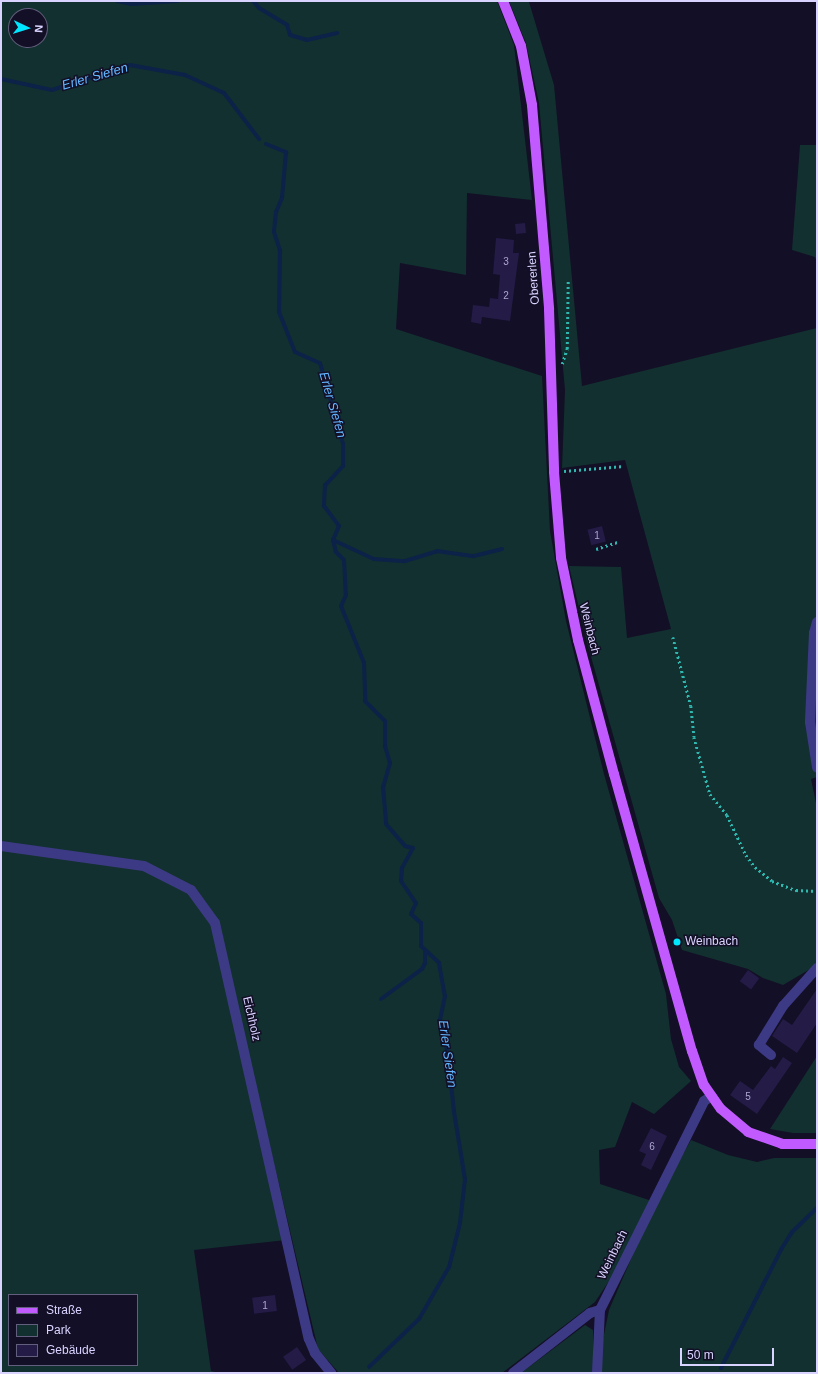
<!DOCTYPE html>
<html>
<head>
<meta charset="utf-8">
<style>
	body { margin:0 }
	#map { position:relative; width:818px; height:1374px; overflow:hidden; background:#130f26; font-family:Arial,sans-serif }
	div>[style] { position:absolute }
	.green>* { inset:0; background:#12302f }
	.stream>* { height:4px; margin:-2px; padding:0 2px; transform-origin:2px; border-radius:2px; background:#0c2248 }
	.building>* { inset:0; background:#241b47; transform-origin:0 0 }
	.path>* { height:2.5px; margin-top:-1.25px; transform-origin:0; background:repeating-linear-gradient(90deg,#2fb8b0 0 2px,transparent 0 5px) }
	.minor>* { height:10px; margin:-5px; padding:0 5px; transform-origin:5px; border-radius:5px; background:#3d3a85 }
	.major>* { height:10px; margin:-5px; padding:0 5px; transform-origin:5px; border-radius:5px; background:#c25bff }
	.dots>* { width:11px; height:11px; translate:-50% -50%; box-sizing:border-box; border:2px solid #130f26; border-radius:50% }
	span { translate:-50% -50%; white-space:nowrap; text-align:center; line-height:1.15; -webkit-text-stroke:3px #130f26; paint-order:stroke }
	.number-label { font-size:10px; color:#aca6d1 }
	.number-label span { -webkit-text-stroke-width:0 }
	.street-label { font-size:12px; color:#d9d4ff }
	.poi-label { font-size:12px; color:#d9d4ff }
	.left { translate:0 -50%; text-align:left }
	.water-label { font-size:13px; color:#62b6ff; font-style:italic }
	.frame { position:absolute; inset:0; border:2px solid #d9d4ff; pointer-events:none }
	.legend { position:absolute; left:8px; top:1294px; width:130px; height:72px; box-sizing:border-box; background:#130f26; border:1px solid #625e7d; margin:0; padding:5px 7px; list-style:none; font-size:12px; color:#d9d4ff }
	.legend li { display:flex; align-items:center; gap:8px; height:20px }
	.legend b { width:20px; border:1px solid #625e7d }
	.north { position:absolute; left:8px; top:8px; width:40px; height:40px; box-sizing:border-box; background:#130f26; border:1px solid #625e7d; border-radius:50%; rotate:94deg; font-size:11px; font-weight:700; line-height:16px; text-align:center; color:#d9d4ff }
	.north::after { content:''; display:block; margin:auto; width:14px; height:18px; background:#00e5ff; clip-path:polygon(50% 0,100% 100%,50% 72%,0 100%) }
	.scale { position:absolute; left:680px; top:1348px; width:94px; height:18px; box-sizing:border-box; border:2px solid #d9d4ff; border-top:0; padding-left:5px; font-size:12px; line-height:14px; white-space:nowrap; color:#d9d4ff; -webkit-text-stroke:3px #130f26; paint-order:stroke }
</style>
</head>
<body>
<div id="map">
	<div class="green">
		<i style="clip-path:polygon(evenodd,1px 1px,497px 1px,514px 45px,532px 200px,467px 193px,466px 275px,400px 263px,396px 329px,542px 376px,550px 531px,566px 621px,604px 774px,666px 994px,671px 1039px,679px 1067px,691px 1081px,654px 1114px,632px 1102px,615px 1147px,599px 1150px,600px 1184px,652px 1201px,625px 1257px,595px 1302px,502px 1373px,339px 1373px,318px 1349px,217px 922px,168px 874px,1px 844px,1px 1px,16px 16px,40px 16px,40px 40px,16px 40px,16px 16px)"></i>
		<i style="clip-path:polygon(509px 1px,529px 2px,554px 85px,582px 386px,817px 328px,817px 777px,811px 779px,817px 808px,817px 965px,783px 985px,763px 978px,748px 969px,682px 950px,672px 920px,659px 898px,588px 646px,569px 566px,621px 567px,627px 638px,671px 629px,625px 460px,562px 468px,565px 390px,539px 103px,526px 43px)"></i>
		<i style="clip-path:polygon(800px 145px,817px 145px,817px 262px,815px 257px,792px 250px)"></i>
		<i style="clip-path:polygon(evenodd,1px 848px,144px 869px,189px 892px,213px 924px,286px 1240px,194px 1250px,211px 1371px,220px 1373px,1px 1373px,1px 848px,9px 1295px,137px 1295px,137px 1365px,9px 1365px,9px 1295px)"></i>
		<i style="clip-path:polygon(817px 1056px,817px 1133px,793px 1133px,770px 1129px)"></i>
		<i style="clip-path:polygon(691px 1140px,728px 1155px,757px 1162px,774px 1158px,817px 1158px,817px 1373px,601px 1373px,601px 1349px,609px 1310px,654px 1206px)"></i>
		<i style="clip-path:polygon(585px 1325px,593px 1330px,593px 1373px,521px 1373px)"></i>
	</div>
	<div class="stream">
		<i style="left:117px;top:1px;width:14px;rotate:12deg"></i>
		<i style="left:131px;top:4px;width:47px;rotate:-3.7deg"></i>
		<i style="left:253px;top:1px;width:9px;rotate:49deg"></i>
		<i style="left:259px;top:8px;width:33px;rotate:31deg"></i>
		<i style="left:287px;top:25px;width:10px;rotate:73deg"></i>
		<i style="left:290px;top:35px;width:18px;rotate:16deg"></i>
		<i style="left:307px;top:40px;width:31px;rotate:-13deg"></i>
		<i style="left:1px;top:79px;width:52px;rotate:12.2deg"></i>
		<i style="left:52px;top:90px;width:82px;rotate:-17.8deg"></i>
		<i style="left:130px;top:65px;width:56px;rotate:10.3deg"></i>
		<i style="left:185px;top:75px;width:43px;rotate:24.8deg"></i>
		<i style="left:224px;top:93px;width:58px;rotate:52.7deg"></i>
		<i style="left:266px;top:144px;width:22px;rotate:22deg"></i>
		<i style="left:286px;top:152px;width:46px;rotate:95deg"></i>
		<i style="left:282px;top:198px;width:15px;rotate:113deg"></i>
		<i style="left:276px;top:212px;width:20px;rotate:96deg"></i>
		<i style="left:274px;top:232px;width:20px;rotate:72deg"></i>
		<i style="left:280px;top:251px;width:61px;rotate:90.9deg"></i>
		<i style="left:279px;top:312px;width:43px;rotate:68.2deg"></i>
		<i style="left:295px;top:352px;width:27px;rotate:24deg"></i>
		<i style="left:320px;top:363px;width:84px;rotate:74.1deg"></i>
		<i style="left:343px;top:444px;width:22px;rotate:90deg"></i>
		<i style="left:343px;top:466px;width:26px;rotate:133deg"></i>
		<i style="left:325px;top:485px;width:21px;rotate:93deg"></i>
		<i style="left:324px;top:506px;width:25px;rotate:53deg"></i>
		<i style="left:339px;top:526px;width:15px;rotate:113deg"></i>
		<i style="left:333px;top:540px;width:12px;rotate:76deg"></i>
		<i style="left:336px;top:552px;width:11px;rotate:45deg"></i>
		<i style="left:344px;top:560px;width:35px;rotate:87deg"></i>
		<i style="left:346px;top:595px;width:12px;rotate:114deg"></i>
		<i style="left:341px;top:606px;width:61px;rotate:68deg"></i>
		<i style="left:364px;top:663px;width:38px;rotate:88deg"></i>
		<i style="left:365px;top:701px;width:28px;rotate:45deg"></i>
		<i style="left:385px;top:721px;width:25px;rotate:90deg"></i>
		<i style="left:385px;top:746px;width:18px;rotate:74deg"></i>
		<i style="left:390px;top:763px;width:25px;rotate:106deg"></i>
		<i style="left:383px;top:787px;width:37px;rotate:85deg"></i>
		<i style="left:386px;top:824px;width:29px;rotate:49deg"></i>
		<i style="left:405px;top:846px;width:8px;rotate:14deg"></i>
		<i style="left:413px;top:848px;width:23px;rotate:119deg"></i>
		<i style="left:402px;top:868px;width:13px;rotate:94deg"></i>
		<i style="left:401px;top:881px;width:27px;rotate:56deg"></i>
		<i style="left:416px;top:903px;width:12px;rotate:114deg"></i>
		<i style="left:411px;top:914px;width:13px;rotate:42deg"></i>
		<i style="left:421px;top:923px;width:23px;rotate:90deg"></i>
		<i style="left:421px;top:946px;width:25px;rotate:43deg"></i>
		<i style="left:439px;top:963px;width:34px;rotate:80deg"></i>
		<i style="left:445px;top:996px;width:25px;rotate:102deg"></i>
		<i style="left:440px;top:1020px;width:36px;rotate:77deg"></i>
		<i style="left:448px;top:1055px;width:57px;rotate:84deg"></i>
		<i style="left:454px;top:1112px;width:68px;rotate:80.7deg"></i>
		<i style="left:465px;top:1179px;width:44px;rotate:96.5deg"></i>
		<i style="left:460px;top:1223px;width:45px;rotate:104deg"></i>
		<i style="left:449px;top:1267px;width:60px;rotate:120deg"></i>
		<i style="left:419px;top:1319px;width:69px;rotate:136.2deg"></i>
		<i style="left:333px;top:540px;width:45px;rotate:24.9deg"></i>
		<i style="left:374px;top:559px;width:31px;rotate:4deg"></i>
		<i style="left:405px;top:561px;width:34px;rotate:-17deg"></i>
		<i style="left:437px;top:551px;width:37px;rotate:8deg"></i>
		<i style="left:474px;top:556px;width:29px;rotate:-14deg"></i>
		<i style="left:381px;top:999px;width:51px;rotate:-36.2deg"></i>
		<i style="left:422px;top:969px;width:7px;rotate:-63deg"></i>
		<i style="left:425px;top:963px;width:13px;rotate:-90deg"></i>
		<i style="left:721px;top:1368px;width:135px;rotate:-63.1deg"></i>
		<i style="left:782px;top:1248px;width:19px;rotate:-58deg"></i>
		<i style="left:792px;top:1232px;width:35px;rotate:-44deg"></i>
	</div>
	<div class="building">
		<i style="left:525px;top:223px;width:10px;height:10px;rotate:84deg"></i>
		<i style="clip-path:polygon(496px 238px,514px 240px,513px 253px,519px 253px,510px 321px,482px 317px,481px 324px,471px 322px,473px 305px,489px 307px,490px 298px,498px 299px,500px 275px,493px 274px)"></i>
		<i style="left:602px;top:526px;width:16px;height:15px;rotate:76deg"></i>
		<i style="left:748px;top:970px;width:14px;height:14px;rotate:36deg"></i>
		<i style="clip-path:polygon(817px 989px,817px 1023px,797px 1053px,772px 1036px,783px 1019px,792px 1025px)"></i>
		<i style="clip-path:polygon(783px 1057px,792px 1063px,757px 1114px,730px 1095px,740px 1081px,753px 1090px,771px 1066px,775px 1069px)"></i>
		<i style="clip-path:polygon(651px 1128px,667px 1136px,651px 1170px,641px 1165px,646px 1154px,639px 1151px)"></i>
		<i style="left:275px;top:1295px;width:16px;height:23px;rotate:83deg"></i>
		<i style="left:297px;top:1347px;width:16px;height:17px;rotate:55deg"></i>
	</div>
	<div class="path">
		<i style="left:562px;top:364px;width:16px;rotate:-72deg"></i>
		<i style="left:567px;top:349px;width:70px;rotate:-89.2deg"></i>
		<i style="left:564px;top:471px;width:60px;rotate:-4.8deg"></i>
		<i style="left:596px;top:549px;width:23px;rotate:-18deg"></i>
		<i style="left:673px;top:637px;width:71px;rotate:75.4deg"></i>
		<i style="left:691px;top:706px;width:31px;rotate:84deg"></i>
		<i style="left:694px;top:737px;width:59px;rotate:74.3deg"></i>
		<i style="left:710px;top:794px;width:27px;rotate:51deg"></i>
		<i style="left:727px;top:815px;width:44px;rotate:64.6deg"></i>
		<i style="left:746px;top:855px;width:15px;rotate:53deg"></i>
		<i style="left:755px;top:867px;width:22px;rotate:39deg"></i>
		<i style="left:772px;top:881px;width:26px;rotate:21deg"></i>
		<i style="left:796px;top:890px;width:21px;rotate:3deg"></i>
	</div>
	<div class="minor">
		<i style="left:817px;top:622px;width:11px;rotate:105deg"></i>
		<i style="left:814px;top:633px;width:89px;rotate:92.6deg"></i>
		<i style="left:810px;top:722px;width:46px;rotate:81.2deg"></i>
		<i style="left:1px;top:846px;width:144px;rotate:8deg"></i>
		<i style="left:144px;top:866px;width:53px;rotate:27.1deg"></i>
		<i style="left:191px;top:890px;width:41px;rotate:54deg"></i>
		<i style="left:215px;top:923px;width:426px;rotate:77.3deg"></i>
		<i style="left:309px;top:1339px;width:15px;rotate:67deg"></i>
		<i style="left:315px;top:1353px;width:26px;rotate:51deg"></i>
		<i style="left:771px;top:1055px;width:16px;rotate:-140deg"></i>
		<i style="left:759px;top:1045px;width:46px;rotate:-58.4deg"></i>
		<i style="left:783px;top:1006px;width:51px;rotate:-48.2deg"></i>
		<i style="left:513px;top:1373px;width:98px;rotate:-37.9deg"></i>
		<i style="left:590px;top:1313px;width:10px;rotate:-17deg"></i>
		<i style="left:600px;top:1310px;width:233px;rotate:-63.5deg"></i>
		<i style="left:704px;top:1101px;width:9px;rotate:-32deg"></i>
		<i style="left:597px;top:1373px;width:63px;rotate:-87.3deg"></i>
	</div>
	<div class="major">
		<i style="left:503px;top:1px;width:48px;rotate:68.2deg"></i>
		<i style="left:521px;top:46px;width:60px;rotate:79.4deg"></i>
		<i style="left:532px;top:105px;width:205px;rotate:85.2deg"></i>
		<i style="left:549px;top:309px;width:163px;rotate:88.2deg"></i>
		<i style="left:554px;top:472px;width:86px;rotate:85.3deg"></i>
		<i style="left:561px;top:558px;width:84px;rotate:78.3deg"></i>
		<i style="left:578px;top:640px;width:139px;rotate:75deg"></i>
		<i style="left:614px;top:774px;width:288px;rotate:74.3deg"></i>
		<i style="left:692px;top:1051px;width:36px;rotate:71deg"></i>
		<i style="left:704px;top:1085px;width:29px;rotate:55deg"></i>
		<i style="left:721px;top:1109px;width:35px;rotate:40deg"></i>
		<i style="left:748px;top:1132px;width:36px;rotate:19deg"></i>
		<i style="left:782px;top:1144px;width:35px"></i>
	</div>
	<div class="dots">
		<i style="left:677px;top:942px;background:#00e5ff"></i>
	</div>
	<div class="number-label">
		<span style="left:506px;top:262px">3</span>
		<span style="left:506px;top:296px">2</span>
		<span style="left:597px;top:536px">1</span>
		<span style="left:748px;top:1097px">5</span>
		<span style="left:652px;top:1147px">6</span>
		<span style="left:265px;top:1306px">1</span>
	</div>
	<div class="street-label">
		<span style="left:534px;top:278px;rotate:-94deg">Obererlen</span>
		<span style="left:589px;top:629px;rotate:76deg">Weinbach</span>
		<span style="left:251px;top:1019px;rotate:77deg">Eichholz</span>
		<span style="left:613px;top:1255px;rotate:-64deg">Weinbach</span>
	</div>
	<div class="poi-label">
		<span class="left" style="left:685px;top:942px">Weinbach</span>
	</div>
	<div class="water-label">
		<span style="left:95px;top:77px;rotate:-16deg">Erler Siefen</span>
		<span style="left:332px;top:405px;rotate:74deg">Erler Siefen</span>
		<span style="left:447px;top:1054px;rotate:82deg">Erler Siefen</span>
	</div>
	<div class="frame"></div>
	<ul class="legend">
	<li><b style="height:5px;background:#c25bff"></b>Straße</li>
	<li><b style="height:11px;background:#12302f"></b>Park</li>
	<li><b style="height:11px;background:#241b47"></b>Gebäude</li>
	</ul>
	<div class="north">N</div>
	<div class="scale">50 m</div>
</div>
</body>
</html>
